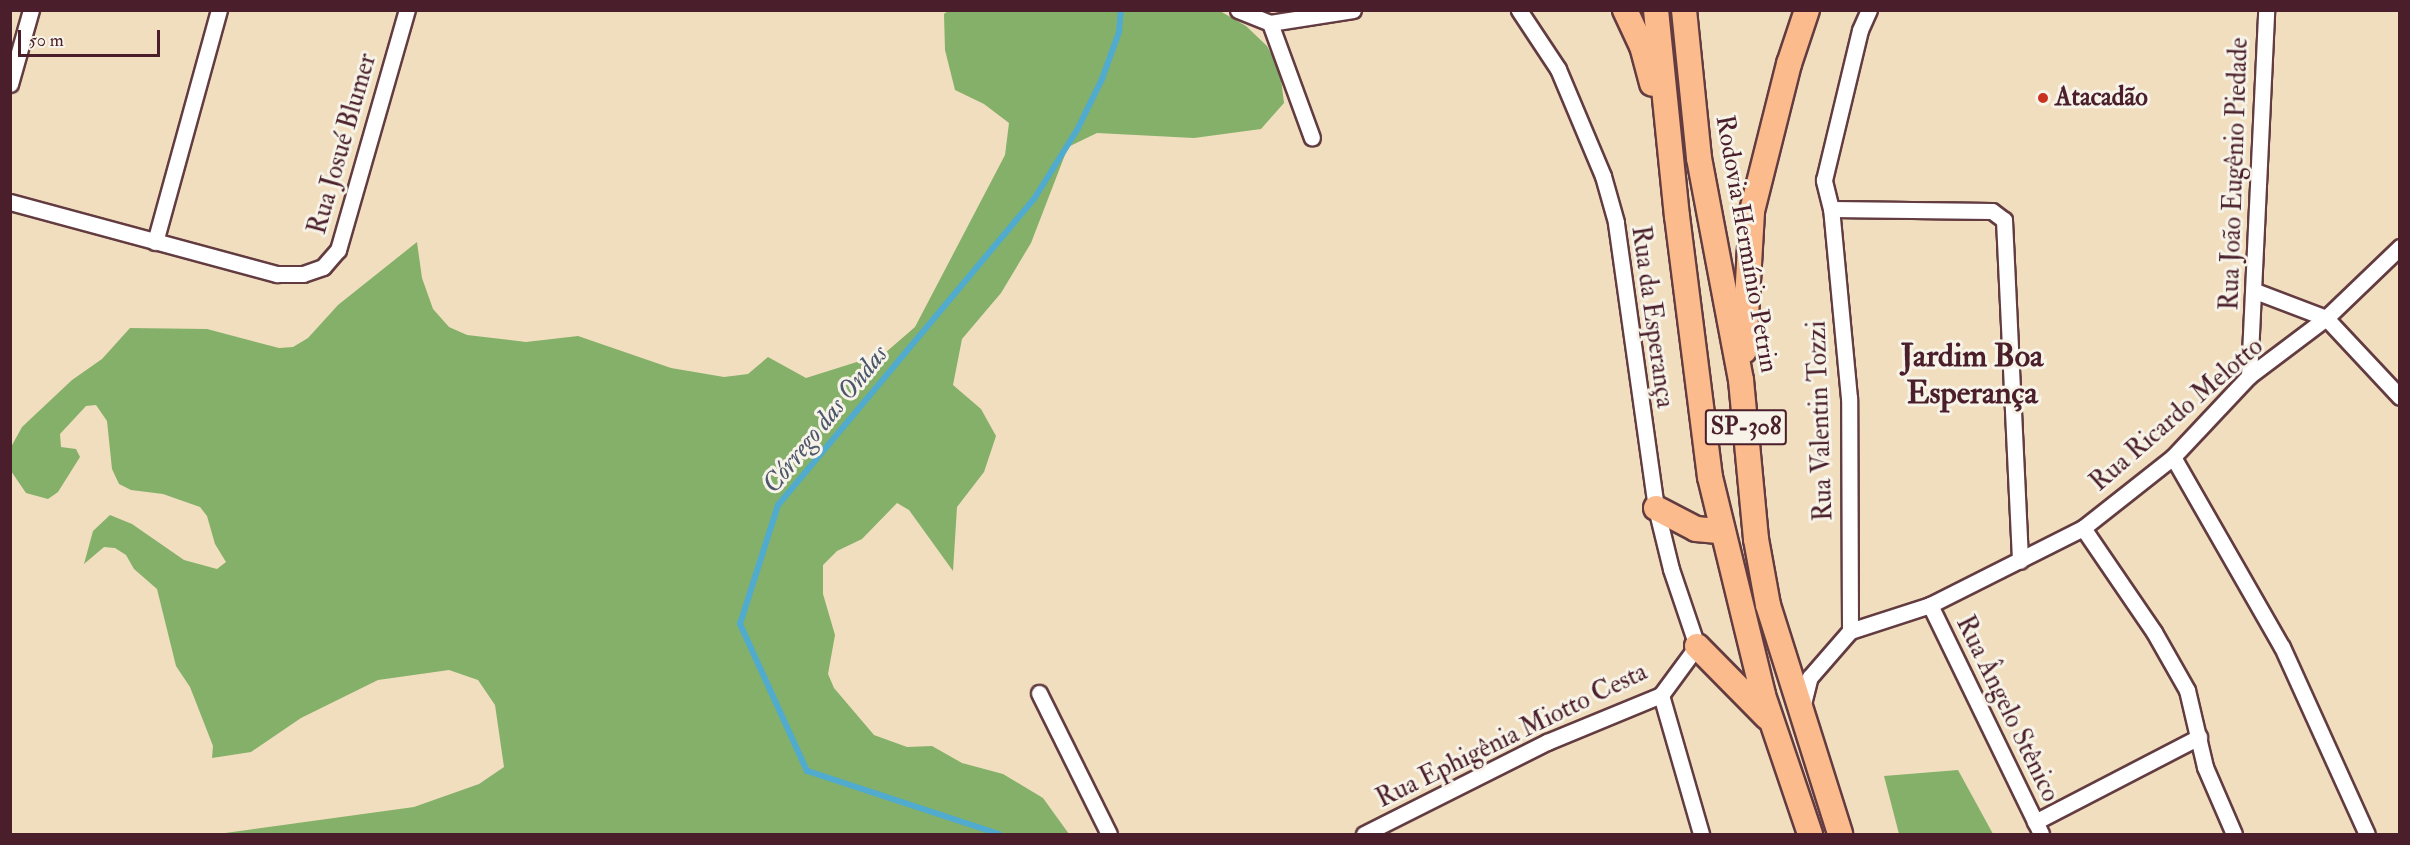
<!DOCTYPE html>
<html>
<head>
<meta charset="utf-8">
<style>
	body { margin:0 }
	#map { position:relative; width:2410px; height:845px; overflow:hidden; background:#f1debf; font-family:"IM FELL Double Pica",serif }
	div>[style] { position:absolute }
	.forest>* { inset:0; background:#84b069 }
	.stream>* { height:6px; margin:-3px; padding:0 3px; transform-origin:3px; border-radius:3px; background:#50abce }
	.roads { filter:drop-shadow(2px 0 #633c41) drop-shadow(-2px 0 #633c41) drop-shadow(0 2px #633c41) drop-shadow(0 -2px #633c41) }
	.minor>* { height:15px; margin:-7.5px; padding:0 7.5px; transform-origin:7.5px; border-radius:7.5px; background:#fff }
	.primary>* { height:24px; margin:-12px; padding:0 12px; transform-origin:12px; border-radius:12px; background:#fbbb8c }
	.dots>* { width:16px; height:16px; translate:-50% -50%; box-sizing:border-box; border:3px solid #f7f3e8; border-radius:50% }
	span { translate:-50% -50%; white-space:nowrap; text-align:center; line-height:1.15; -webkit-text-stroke:6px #f7f3e8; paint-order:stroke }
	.shield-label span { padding:2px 4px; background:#f7f3e8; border:2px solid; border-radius:4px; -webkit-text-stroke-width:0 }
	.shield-label { font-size:24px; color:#4a1f2b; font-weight:700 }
	.poi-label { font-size:26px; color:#4a1f2b; font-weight:700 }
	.left { translate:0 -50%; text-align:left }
	.street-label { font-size:26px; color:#4a1f2b }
	.water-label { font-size:27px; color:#4c576c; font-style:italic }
	.district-label { font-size:32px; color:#4a1f2b; font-weight:700 }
	.frame { position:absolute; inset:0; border:12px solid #4a1f2b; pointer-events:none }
	.scale { position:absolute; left:18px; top:30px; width:142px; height:27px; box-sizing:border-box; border:3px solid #4a1f2b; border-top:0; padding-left:8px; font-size:18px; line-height:21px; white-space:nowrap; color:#4a1f2b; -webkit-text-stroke:4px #f7f3e8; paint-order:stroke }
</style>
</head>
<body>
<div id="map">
	<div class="forest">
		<i style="clip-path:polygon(948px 11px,1220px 11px,1246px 26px,1267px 46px,1280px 71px,1284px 103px,1261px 129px,1194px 138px,1097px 133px,1068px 147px,1031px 243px,1001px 293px,962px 339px,953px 385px,981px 409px,996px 436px,984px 472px,957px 507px,953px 571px,909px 510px,897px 503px,862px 539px,837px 551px,823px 565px,823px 594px,835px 635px,828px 674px,834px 688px,874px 735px,907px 747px,932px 746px,962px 763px,1003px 774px,1043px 798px,1069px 834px,218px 834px,414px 807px,479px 784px,504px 767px,495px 705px,478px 680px,449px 670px,378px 680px,301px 718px,251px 752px,212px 758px,213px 746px,190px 687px,176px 666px,157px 589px,134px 569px,126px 555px,115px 548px,104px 547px,84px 564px,93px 531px,110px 515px,132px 524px,184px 560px,217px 569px,226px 562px,215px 544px,207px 516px,200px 507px,163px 494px,131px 490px,119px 484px,112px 469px,107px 421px,96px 405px,86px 406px,60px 434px,61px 447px,76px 449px,80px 457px,58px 492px,48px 499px,26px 493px,11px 471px,11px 447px,22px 427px,72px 380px,102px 359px,130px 328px,207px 329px,279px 348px,293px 347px,308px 338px,338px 305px,417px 242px,422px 278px,433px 309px,449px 327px,467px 335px,526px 342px,578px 336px,671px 368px,724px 377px,748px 374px,768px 357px,806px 378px,860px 361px,870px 366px,915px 327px,1005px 155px,1009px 123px,984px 104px,955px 90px,945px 50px,944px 14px)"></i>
		<i style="clip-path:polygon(1958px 770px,1993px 834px,1899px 834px,1884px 776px)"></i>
	</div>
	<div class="stream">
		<i style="left:999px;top:834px;width:202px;rotate:-161.8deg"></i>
		<i style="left:807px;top:771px;width:162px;rotate:-114.5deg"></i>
		<i style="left:740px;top:624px;width:125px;rotate:-72.3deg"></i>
		<i style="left:778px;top:505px;width:399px;rotate:-50.1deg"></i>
		<i style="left:1034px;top:199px;width:81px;rotate:-58.1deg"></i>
		<i style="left:1077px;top:130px;width:57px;rotate:-63.9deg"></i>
		<i style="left:1102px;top:79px;width:50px;rotate:-70.1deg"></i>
		<i style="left:1119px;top:32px;width:22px;rotate:-85deg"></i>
	</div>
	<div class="roads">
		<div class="minor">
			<i style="left:1238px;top:10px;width:35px;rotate:22deg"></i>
			<i style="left:1270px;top:23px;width:122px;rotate:69.9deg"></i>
			<i style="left:1270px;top:23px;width:84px;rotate:-8.9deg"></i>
			<i style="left:10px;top:84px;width:77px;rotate:-74.2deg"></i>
			<i style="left:10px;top:202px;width:277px;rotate:15.1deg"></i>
			<i style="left:277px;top:274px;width:26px"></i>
			<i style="left:303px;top:274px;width:21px;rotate:-19deg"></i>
			<i style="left:323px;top:267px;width:23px;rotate:-49deg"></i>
			<i style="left:338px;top:250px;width:250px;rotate:-74deg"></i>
			<i style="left:1831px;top:209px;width:161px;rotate:0.7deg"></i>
			<i style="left:1992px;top:211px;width:15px;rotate:37deg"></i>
			<i style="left:2004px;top:220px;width:341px;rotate:87.3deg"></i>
			<i style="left:155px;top:242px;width:241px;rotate:-74.6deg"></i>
			<i style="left:2255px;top:291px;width:76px;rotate:20.8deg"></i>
			<i style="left:2326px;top:318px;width:108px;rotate:46.9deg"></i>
			<i style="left:2249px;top:376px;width:366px;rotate:-87.3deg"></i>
			<i style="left:2173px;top:457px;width:219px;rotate:60.2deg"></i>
			<i style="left:2282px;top:647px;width:205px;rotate:65.6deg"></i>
			<i style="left:2083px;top:528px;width:126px;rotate:55.7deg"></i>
			<i style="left:2154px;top:632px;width:67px;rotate:60.4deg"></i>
			<i style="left:2187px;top:690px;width:79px;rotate:76.8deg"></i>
			<i style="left:2205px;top:767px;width:73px;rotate:66.6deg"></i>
			<i style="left:1930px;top:605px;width:254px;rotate:64.1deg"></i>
			<i style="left:1850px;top:631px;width:233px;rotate:-90.2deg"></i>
			<i style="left:1849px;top:398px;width:190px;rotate:-95.4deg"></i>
			<i style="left:1831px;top:209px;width:30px;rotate:-104deg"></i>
			<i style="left:1824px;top:180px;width:154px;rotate:-76.5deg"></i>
			<i style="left:1860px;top:30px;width:22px;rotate:-66deg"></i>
			<i style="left:1039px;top:693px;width:157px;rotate:63.6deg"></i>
			<i style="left:1661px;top:695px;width:145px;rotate:73.9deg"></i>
			<i style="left:1802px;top:708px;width:32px;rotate:-76deg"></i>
			<i style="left:1810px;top:677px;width:61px;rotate:-49deg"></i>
			<i style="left:1850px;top:631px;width:84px;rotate:-18deg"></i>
			<i style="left:1930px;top:605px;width:171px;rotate:-26.7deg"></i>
			<i style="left:2083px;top:528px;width:115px;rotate:-38.3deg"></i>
			<i style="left:2173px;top:457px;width:111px;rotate:-46.8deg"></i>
			<i style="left:2249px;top:376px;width:96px;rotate:-37deg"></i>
			<i style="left:2326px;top:318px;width:103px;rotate:-43.8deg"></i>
			<i style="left:2035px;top:822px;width:185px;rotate:-27.4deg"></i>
			<i style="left:1364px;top:834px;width:205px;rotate:-26.7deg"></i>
			<i style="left:1547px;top:742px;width:123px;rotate:-22.4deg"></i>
			<i style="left:1661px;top:695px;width:61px;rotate:-53.7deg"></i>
			<i style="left:1697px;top:646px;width:81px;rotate:-108.7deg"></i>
			<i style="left:1671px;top:569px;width:63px;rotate:-103.8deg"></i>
			<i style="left:1656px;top:508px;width:289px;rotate:-98deg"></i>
			<i style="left:1616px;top:222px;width:48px;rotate:-105.8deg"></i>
			<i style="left:1603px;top:176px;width:116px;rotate:-112.8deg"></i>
			<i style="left:1558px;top:69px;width:71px;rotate:-123.5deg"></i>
		</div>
		<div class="primary">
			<i style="left:1625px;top:10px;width:40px;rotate:65deg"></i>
			<i style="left:1642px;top:46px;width:39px;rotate:75deg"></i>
			<i style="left:1656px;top:10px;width:207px;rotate:84.2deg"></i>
			<i style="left:1677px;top:216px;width:263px;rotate:82.8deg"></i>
			<i style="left:1710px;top:477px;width:224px;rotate:76.3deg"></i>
			<i style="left:1763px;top:695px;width:147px;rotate:71.3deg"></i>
			<i style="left:1684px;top:10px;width:149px;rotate:84.2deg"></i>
			<i style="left:1699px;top:158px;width:226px;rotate:79.3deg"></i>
			<i style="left:1741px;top:380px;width:160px;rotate:84.6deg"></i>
			<i style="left:1756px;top:539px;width:67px;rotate:79.7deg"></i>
			<i style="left:1768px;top:605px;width:240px;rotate:72.5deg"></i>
			<i style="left:1744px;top:351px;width:140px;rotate:-86.7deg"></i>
			<i style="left:1752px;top:211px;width:152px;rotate:-75.9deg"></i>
			<i style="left:1789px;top:64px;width:57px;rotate:-71.6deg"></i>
			<i style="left:1656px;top:508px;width:45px;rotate:27.7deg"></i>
			<i style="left:1696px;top:529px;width:25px;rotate:5deg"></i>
			<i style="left:1697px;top:646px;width:100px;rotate:45.4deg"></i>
		</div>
	</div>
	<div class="dots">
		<i style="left:2043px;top:98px;background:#c8321e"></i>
	</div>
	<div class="shield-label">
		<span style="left:1746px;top:427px">SP-308</span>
	</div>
	<div class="poi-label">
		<span class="left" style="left:2055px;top:98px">Atacadão</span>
	</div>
	<div class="street-label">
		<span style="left:343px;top:144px;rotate:-74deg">Rua Josué Blumer</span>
		<span style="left:2235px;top:174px;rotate:-88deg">Rua João Eugênio Piedade</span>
		<span style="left:1746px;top:244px;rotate:80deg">Rodovia Hermínio Petrin</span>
		<span style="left:1652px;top:317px;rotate:82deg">Rua da Esperança</span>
		<span style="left:2177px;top:415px;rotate:-41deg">Rua Ricardo Melotto</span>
		<span style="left:1821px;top:421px;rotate:-92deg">Rua Valentin Tozzi</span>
		<span style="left:2007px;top:709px;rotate:64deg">Rua Ângelo Stênico</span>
		<span style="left:1512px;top:736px;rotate:-26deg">Rua Ephigênia Miotto Cesta</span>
	</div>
	<div class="water-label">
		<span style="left:825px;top:419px;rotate:-51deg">Córrego das Ondas</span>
	</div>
	<div class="district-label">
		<span style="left:1972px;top:375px">Jardim Boa<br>Esperança</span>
	</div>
	<div class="frame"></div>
	<div class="scale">50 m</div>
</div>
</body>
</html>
